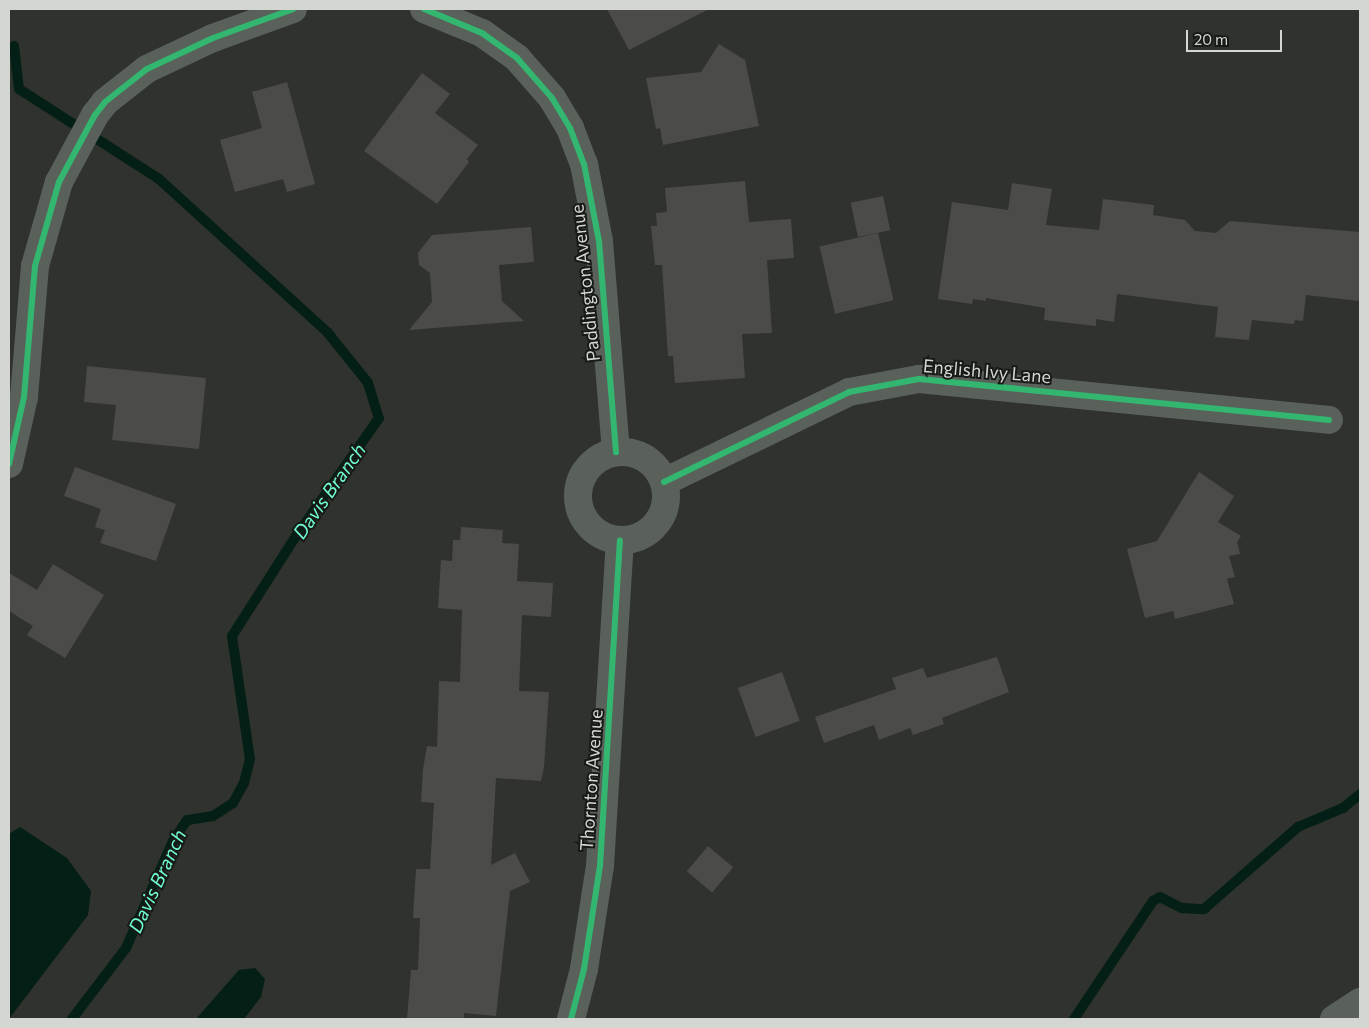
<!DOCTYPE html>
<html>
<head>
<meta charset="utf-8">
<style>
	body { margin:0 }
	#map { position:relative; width:1369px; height:1028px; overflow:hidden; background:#30322d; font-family:Commissioner,sans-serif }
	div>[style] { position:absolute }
	.water>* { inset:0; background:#041f16 }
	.stream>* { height:10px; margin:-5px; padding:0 5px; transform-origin:5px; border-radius:5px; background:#041f16 }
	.building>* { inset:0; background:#4b4c49; transform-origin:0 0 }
	.street>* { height:28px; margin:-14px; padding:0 14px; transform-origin:14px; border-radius:14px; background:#59615a }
	.street>.ring { margin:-14px; padding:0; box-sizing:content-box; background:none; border:28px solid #59615a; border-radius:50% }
	.cycleway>* { height:6px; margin:-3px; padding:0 3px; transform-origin:3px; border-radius:3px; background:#33b770 }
	span { translate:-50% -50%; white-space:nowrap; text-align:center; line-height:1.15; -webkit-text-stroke:4px #181a17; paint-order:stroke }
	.street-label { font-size:18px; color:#d4d6d2 }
	.water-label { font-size:19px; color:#70fdd2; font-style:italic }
	.frame { position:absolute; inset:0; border:10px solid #d4d6d2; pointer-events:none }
	.scale { position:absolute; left:1186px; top:30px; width:96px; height:22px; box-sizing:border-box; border:2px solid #d4d6d2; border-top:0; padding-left:6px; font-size:15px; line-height:18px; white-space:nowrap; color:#d4d6d2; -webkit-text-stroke:4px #181a17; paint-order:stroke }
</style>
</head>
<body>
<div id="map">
	<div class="water">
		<i style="clip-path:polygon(20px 827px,67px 858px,91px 891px,88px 915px,9px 1019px,9px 834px)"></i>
		<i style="clip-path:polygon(255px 968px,265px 979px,261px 997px,244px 1019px,196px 1019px,239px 970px)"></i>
	</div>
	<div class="stream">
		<i style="left:14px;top:46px;width:43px;rotate:83.4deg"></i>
		<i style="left:19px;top:89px;width:166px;rotate:32.7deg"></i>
		<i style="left:159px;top:179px;width:229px;rotate:42.3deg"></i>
		<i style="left:328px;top:333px;width:64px;rotate:51.3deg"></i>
		<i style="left:368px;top:383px;width:37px;rotate:73deg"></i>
		<i style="left:379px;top:418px;width:144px;rotate:125.1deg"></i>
		<i style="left:296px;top:536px;width:119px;rotate:122.6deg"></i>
		<i style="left:232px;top:636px;width:124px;rotate:81.7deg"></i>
		<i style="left:250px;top:759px;width:25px;rotate:104deg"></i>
		<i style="left:244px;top:783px;width:23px;rotate:119deg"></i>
		<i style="left:233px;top:803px;width:24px;rotate:147deg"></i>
		<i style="left:213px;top:816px;width:26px;rotate:171deg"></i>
		<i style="left:187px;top:820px;width:25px;rotate:124deg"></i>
		<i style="left:173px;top:841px;width:117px;rotate:113.7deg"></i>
		<i style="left:126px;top:948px;width:89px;rotate:127.3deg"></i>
		<i style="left:1074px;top:1019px;width:142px;rotate:-56.2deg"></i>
		<i style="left:1153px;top:901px;width:8px;rotate:-30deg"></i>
		<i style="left:1160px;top:897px;width:25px;rotate:27deg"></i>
		<i style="left:1182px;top:908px;width:22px;rotate:3deg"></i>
		<i style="left:1204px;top:909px;width:125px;rotate:-41.1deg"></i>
		<i style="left:1298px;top:827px;width:49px;rotate:-22.9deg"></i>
		<i style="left:1343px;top:808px;width:22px;rotate:-39deg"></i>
	</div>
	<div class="building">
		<i style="clip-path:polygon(607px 9px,709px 9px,629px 50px)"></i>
		<i style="clip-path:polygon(719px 44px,745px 60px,759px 126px,663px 145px,660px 128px,656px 129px,646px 78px,701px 72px)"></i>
		<i style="clip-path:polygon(422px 73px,450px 94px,435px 113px,478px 145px,467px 159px,469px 162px,437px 204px,364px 151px)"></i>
		<i style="clip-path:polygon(287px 82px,315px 184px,287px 192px,283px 179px,235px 192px,220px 140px,262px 128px,252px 92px)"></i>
		<i style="clip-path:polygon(745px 181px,749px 222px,791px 219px,794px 258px,767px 260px,772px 333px,742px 334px,745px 378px,675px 383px,673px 356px,668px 356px,662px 265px,655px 265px,651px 226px,657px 226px,656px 213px,667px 212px,665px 188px)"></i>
		<i style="clip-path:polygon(1012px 183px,1052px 189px,1046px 225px,1099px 230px,1103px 199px,1154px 205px,1153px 215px,1185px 220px,1195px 231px,1216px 233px,1230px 221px,1360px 232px,1360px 301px,1306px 295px,1303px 321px,1295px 320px,1294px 324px,1252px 320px,1249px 340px,1215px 337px,1218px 307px,1117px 294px,1114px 322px,1096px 319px,1096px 326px,1044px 320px,1045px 308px,986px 298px,986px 301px,973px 299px,972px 304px,938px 299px,952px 202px,1008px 210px)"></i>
		<i style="left:883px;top:196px;width:35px;height:33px;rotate:78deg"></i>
		<i style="clip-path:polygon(531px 227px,534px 262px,499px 265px,502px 301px,524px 321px,409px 330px,432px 302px,430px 273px,419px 265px,418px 253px,432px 235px)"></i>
		<i style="left:878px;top:233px;width:69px;height:60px;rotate:77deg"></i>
		<i style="clip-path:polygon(87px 366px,206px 378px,199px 449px,112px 440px,116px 405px,84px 402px)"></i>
		<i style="clip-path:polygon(75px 467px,176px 504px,156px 561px,100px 543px,105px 530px,95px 527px,101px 509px,64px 496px)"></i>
		<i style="clip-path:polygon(1199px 472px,1234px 496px,1218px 522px,1241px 536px,1237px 542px,1240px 554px,1229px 556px,1235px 577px,1227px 579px,1234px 604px,1175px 619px,1173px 611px,1145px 618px,1127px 549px,1157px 541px)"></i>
		<i style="clip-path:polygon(461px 527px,503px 530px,502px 543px,519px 544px,517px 581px,553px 583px,551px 617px,522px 615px,519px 691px,549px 692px,544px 767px,541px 781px,496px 778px,491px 865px,515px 853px,530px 882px,510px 891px,496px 1016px,464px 1013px,464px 1019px,407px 1019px,411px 970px,418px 970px,420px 918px,413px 918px,416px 869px,430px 869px,434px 803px,421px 802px,423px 769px,427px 746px,437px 747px,439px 681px,460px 682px,462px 610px,438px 608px,441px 560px,452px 561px,453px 540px,460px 540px)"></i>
		<i style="clip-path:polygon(53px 564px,104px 595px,65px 658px,27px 635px,33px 626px,9px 611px,9px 573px,37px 590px)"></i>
		<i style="clip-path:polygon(997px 657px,1009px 692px,942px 718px,944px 724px,913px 735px,910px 728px,879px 740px,874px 725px,824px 743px,815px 717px,896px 689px,892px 678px,923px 668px,927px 678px)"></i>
		<i style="left:782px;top:672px;width:52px;height:47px;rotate:70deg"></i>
		<i style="left:708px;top:846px;width:33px;height:33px;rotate:40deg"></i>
	</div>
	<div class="street">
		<i style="left:424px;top:9px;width:63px;rotate:22.5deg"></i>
		<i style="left:482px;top:33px;width:43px;rotate:35.5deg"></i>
		<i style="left:517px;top:58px;width:53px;rotate:48.8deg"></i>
		<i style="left:552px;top:98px;width:35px;rotate:59deg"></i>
		<i style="left:570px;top:128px;width:39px;rotate:69deg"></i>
		<i style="left:584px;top:164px;width:78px;rotate:79deg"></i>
		<i style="left:599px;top:241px;width:212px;rotate:85.4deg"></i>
		<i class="ring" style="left:578px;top:452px;width:60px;height:60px"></i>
		<i style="left:9px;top:464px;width:69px;rotate:-77.4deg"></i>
		<i style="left:24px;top:397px;width:131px;rotate:-85.2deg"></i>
		<i style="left:35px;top:266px;width:87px;rotate:-74.1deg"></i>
		<i style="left:59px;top:182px;width:76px;rotate:-61.8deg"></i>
		<i style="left:95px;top:115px;width:16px;rotate:-52deg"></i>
		<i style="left:105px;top:102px;width:53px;rotate:-38.2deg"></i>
		<i style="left:147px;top:69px;width:73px;rotate:-25.2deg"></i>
		<i style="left:213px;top:38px;width:85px;rotate:-19.9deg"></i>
		<i style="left:664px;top:482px;width:206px;rotate:-25.9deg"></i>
		<i style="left:849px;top:392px;width:71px;rotate:-10.5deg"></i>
		<i style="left:919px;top:379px;width:412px;rotate:5.7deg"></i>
		<i style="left:571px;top:1019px;width:52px;rotate:-75.4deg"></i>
		<i style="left:584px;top:969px;width:104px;rotate:-81.2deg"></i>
		<i style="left:600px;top:866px;width:326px;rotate:-86.5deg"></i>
		<i style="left:1334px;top:1019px;width:31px;rotate:-33deg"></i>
	</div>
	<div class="cycleway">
		<i style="left:424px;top:9px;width:63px;rotate:22.5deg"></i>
		<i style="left:482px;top:33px;width:43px;rotate:35.5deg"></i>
		<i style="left:517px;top:58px;width:53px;rotate:48.8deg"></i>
		<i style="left:552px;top:98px;width:35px;rotate:59deg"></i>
		<i style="left:570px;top:128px;width:39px;rotate:69deg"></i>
		<i style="left:584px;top:164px;width:78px;rotate:79deg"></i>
		<i style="left:599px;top:241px;width:212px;rotate:85.4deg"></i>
		<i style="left:9px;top:464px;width:69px;rotate:-77.4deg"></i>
		<i style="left:24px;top:397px;width:131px;rotate:-85.2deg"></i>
		<i style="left:35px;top:266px;width:87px;rotate:-74.1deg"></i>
		<i style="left:59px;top:182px;width:76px;rotate:-61.8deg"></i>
		<i style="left:95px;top:115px;width:16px;rotate:-52deg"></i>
		<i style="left:105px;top:102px;width:53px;rotate:-38.2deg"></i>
		<i style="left:147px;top:69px;width:73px;rotate:-25.2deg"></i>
		<i style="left:213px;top:38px;width:85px;rotate:-19.9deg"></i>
		<i style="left:664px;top:482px;width:206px;rotate:-25.9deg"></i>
		<i style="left:849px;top:392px;width:71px;rotate:-10.5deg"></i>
		<i style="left:919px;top:379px;width:412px;rotate:5.7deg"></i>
		<i style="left:571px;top:1019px;width:52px;rotate:-75.4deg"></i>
		<i style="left:584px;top:969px;width:104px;rotate:-81.2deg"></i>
		<i style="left:600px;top:866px;width:326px;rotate:-86.5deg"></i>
	</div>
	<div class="street-label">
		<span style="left:585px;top:283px;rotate:-96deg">Paddington Avenue</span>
		<span style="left:987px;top:371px;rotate:5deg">English Ivy Lane</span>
		<span style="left:591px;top:780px;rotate:-86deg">Thornton Avenue</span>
	</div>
	<div class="water-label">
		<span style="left:329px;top:491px;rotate:-55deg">Davis Branch</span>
		<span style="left:157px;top:881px;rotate:-65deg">Davis Branch</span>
	</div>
	<div class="frame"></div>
	<div class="scale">20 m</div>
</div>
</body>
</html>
